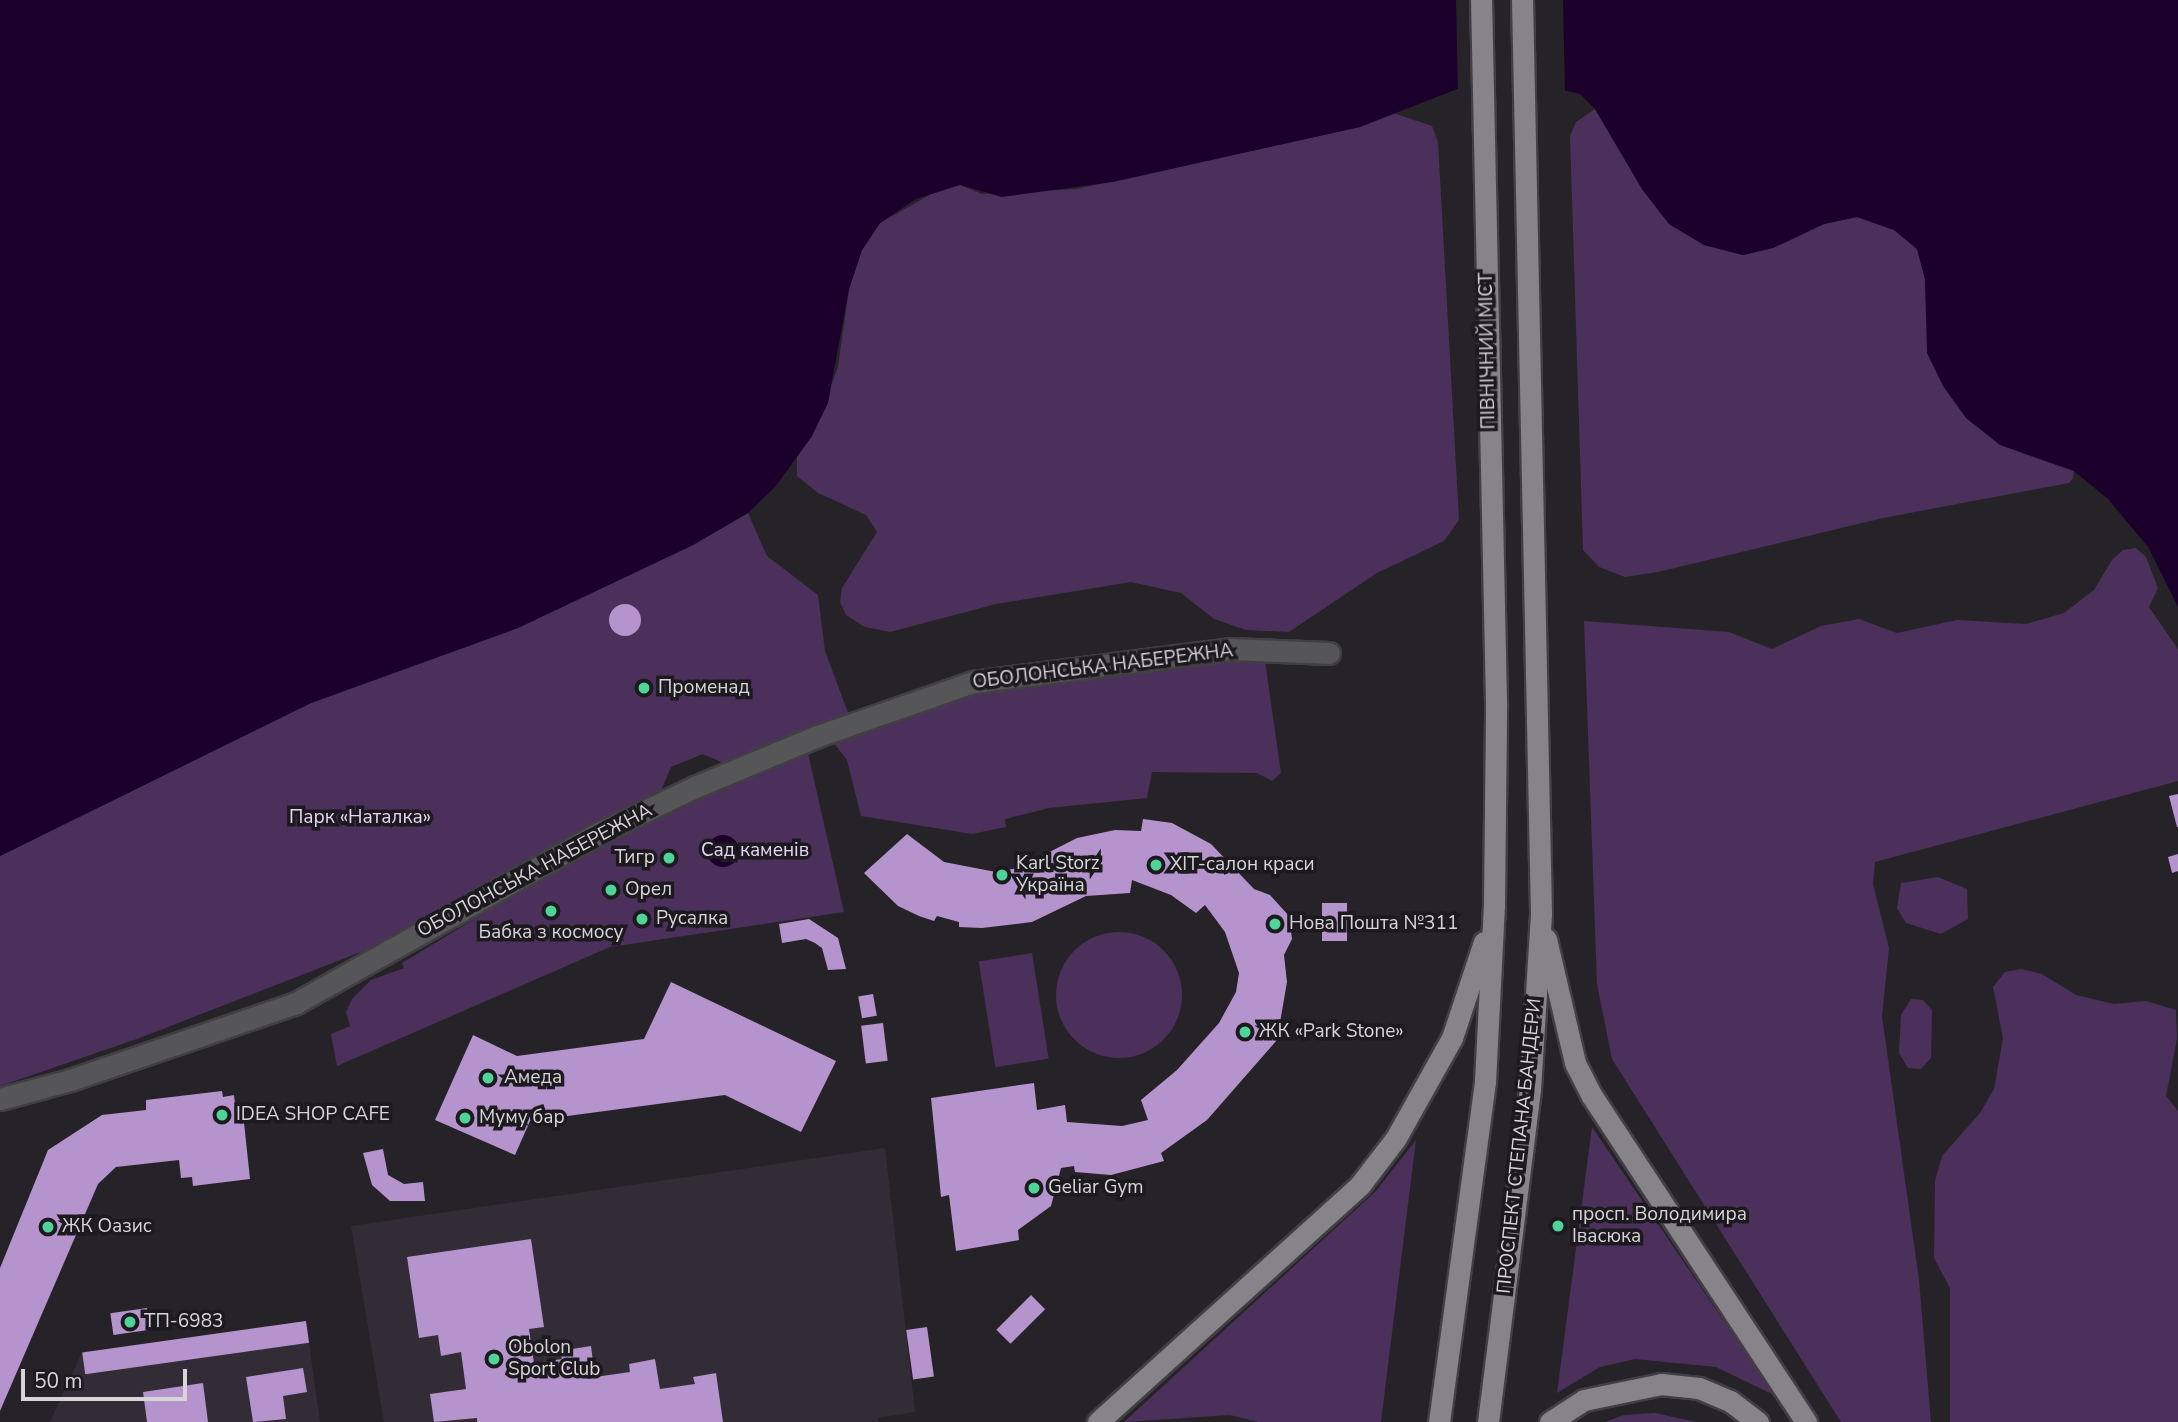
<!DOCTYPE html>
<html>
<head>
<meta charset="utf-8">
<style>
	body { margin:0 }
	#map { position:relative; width:2178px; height:1422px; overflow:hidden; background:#262328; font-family:"Nunito Sans",sans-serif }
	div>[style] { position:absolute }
	.built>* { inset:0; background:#322c36 }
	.green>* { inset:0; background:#4a305a; transform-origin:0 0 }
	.round { border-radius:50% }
	.water>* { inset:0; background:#1c002c }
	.pier>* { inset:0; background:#262328 }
	.building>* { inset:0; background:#b593cc; transform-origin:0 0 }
	.roads { filter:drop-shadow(2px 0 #423f44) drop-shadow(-2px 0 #423f44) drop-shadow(0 2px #423f44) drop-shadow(0 -2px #423f44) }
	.minor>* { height:21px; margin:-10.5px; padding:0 10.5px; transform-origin:10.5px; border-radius:10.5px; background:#565557 }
	.major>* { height:21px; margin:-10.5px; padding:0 10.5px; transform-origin:10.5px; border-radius:10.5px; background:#878489 }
	.dots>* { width:19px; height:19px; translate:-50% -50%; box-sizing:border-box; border:4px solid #1c1a1e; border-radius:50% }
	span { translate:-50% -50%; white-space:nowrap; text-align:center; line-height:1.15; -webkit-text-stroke:7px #1c1a1e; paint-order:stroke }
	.street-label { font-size:19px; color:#d7d5d8 }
	.poi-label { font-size:19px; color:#d7d5d8 }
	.left { translate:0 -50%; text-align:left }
	.right { translate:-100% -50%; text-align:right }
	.park-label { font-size:19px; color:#e6d4f4 }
	.scale { position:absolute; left:21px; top:1369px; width:166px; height:32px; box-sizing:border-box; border:4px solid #d7d5d8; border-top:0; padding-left:9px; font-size:21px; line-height:24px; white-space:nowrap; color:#d7d5d8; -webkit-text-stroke:5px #1c1a1e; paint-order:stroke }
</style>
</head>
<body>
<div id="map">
	<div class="built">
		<i style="clip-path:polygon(885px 1148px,915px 1412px,878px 1418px,878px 1422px,384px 1422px,351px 1226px)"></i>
		<i style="clip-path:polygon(306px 1321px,320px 1422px,50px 1422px,82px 1352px)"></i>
	</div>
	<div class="green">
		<i style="clip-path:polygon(1595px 109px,1642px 189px,1669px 224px,1704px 245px,1743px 255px,1773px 248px,1824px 224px,1857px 217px,1894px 230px,1917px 249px,1925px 279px,1928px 353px,2022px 453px,2074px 471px,2073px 478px,2069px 483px,1883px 518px,1658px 572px,1625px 577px,1599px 567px,1583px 550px,1570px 136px,1576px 122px)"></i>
		<i style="clip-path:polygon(1393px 113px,1432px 126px,1438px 142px,1459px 520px,1444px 541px,1377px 573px,1289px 632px,1246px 630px,1214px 619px,1181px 593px,1131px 582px,996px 604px,890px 632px,865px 627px,846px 615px,840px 602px,842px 588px,877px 532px,866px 515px,818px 493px,797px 476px,797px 457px,812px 436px,838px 367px,849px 289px,862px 250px,880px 223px,940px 189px,960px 185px,982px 194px,1076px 189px,1360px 127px)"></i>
		<i style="clip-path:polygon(748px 513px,767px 556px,818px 595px,825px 651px,850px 718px,730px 766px,703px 754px,671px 767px,658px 798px,420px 929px,137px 1039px,0 1086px,0 856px,311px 703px,518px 628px,693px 545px)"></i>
		<i style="clip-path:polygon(2136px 548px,2146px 557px,2158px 588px,2149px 607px,2178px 649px,2178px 781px,1875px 862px,1873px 884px,1889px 948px,1882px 1016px,1919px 1280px,1931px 1422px,1841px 1422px,1612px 1059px,1597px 984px,1584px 621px,1729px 632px,1772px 649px,1821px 626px,1859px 619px,1897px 633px,1957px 620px,2026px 624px,2064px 613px,2094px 590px,2112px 560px,2123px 550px)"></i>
		<i style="clip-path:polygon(1236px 652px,1265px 661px,1281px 773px,1272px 781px,1257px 773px,1152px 772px,1147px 798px,1049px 808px,1005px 819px,1006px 827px,972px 834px,861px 816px,847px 760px,833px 742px,975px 687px)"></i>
		<i style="clip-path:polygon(807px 749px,844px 912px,610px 947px,337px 1066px,331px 1034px,350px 1026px,346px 1012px,352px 999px,371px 980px,404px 968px,402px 963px,617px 833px)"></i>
		<i style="clip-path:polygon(1938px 877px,1967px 889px,1968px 919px,1941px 934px,1906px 923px,1897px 908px,1901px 883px)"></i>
		<i class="round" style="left:1056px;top:932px;width:126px;height:126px"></i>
		<i style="left:1032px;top:953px;width:107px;height:54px;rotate:81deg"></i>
		<i style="clip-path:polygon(2021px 969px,2042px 974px,2076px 995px,2114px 1004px,2146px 1001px,2176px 1010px,2177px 1039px,2166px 1096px,2178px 1111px,2178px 1422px,1950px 1422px,1950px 1288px,1934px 1258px,1935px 1181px,1942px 1156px,1980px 1113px,1994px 1089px,2003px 1038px,1993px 987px,2005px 972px)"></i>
		<i style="clip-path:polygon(1911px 999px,1923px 1000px,1932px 1010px,1931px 1058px,1921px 1069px,1908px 1068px,1899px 1053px,1901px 1015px)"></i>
		<i style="clip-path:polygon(1592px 1127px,1774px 1395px,1716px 1367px,1635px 1359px,1600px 1367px,1557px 1393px)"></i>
		<i style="clip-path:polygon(1416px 1140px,1381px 1422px,1258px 1422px,1230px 1415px,1124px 1422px,1376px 1191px)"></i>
		<i style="clip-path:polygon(1655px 1413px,1696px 1422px,1605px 1422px,1624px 1415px)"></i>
	</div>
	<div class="water">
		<i style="clip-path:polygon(0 0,2178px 0,2178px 607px,2148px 547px,2108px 499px,2074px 471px,2000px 445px,1966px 418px,1943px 386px,1927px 353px,1925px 279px,1917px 249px,1894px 230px,1857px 217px,1824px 224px,1773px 248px,1743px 255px,1704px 245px,1669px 224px,1642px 189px,1595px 109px,1580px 94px,1532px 83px,1465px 86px,1360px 127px,1113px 182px,1002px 197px,960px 185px,916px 199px,880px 223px,862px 250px,849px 289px,828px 403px,812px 436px,775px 487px,748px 513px,693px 545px,518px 628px,311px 703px,0 856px)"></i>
		<i class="round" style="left:707px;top:835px;width:32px;height:32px"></i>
	</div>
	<div class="pier">
		<i style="clip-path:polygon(1456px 0,1563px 0,1565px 94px,1532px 86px,1458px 93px)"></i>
	</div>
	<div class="building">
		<i class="round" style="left:609px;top:604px;width:32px;height:32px"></i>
		<i style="clip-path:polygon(2178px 794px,2178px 827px,2177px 827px,2169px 796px)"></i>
		<i style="clip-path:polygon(1143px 819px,1172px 823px,1211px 844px,1254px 889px,1270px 895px,1289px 916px,1292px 939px,1284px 955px,1287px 982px,1277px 1040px,1207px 1120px,1161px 1153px,1164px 1161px,1111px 1175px,1075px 1172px,1074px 1166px,1061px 1168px,1051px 1206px,1018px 1230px,1019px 1240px,956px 1251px,949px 1195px,941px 1197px,931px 1098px,1034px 1083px,1037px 1110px,1065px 1105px,1067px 1122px,1122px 1126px,1148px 1120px,1141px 1100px,1177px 1070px,1219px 1023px,1236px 992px,1239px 973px,1225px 932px,1205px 905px,1196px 913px,1171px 895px,1132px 880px,1130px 893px,1086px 896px,1032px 922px,982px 928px,959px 927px,959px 922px,937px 916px,934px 921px,919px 916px,898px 906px,864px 873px,907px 834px,944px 862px,996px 872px,1018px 868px,1077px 838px,1115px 830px,1141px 831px)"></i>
		<i style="clip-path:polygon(2178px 854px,2178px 871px,2172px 873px,2168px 857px)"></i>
		<i style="left:1322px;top:903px;width:25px;height:38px"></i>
		<i style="clip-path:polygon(809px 919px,838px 938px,846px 969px,828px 970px,822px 948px,815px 943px,806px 939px,782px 943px,779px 924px)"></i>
		<i style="clip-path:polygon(671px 982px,836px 1061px,801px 1132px,725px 1095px,530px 1121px,515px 1155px,435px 1120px,473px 1035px,517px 1056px,644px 1039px)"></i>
		<i style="left:873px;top:994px;width:22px;height:15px;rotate:80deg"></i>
		<i style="left:883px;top:1023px;width:38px;height:22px;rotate:83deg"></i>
		<i style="clip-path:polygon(222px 1091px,223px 1097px,234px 1095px,236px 1113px,243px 1113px,250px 1179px,193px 1186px,192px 1177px,181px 1178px,179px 1160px,116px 1167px,98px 1184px,0 1411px,0 1268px,48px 1150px,102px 1115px,146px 1110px,146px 1100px)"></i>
		<i style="clip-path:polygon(383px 1149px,388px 1175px,404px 1184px,423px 1182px,425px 1201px,390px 1201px,372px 1185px,363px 1153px)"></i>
		<i style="clip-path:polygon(531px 1239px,544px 1327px,529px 1329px,534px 1363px,562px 1359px,560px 1351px,591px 1346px,595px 1377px,630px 1372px,629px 1364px,655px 1359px,660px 1389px,695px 1384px,693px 1377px,716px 1373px,723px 1422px,477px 1422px,477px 1418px,434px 1422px,430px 1394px,466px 1389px,461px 1352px,441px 1356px,438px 1335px,419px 1338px,407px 1257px)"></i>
		<i style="left:1031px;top:1295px;width:20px;height:49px;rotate:45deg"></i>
		<i style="left:147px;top:1308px;width:22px;height:37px;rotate:82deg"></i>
		<i style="left:306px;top:1321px;width:22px;height:226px;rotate:82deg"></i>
		<i style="left:927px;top:1327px;width:50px;height:21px;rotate:82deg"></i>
		<i style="clip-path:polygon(303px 1368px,307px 1392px,283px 1396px,286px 1419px,253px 1422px,246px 1377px)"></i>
		<i style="clip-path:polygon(203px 1383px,208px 1422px,147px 1422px,143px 1392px)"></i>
	</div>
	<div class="roads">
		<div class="minor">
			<i style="left:0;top:1099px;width:73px;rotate:-15.2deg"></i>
			<i style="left:70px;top:1080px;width:239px;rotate:-18.8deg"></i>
			<i style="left:296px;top:1003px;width:341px;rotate:-29.3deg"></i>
			<i style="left:593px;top:836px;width:113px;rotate:-25.7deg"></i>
			<i style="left:695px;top:787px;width:130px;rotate:-22.6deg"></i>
			<i style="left:815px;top:737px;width:167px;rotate:-19.2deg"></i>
			<i style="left:973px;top:682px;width:259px;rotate:-7.3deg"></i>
			<i style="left:1230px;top:649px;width:99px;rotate:2.3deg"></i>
		</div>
		<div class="major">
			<i style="left:1546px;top:939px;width:127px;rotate:76.8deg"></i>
			<i style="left:1575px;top:1063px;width:37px;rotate:63deg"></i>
			<i style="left:1592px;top:1096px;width:390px;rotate:56.7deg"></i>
			<i style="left:1098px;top:1422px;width:353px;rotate:-42.1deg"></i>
			<i style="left:1360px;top:1185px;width:59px;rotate:-52.5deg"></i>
			<i style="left:1396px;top:1138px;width:115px;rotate:-60.8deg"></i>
			<i style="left:1452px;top:1038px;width:101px;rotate:-71.6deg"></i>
			<i style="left:1439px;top:1422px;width:343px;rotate:-82.3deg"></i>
			<i style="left:1485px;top:1082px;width:176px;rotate:-87.1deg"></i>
			<i style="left:1494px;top:906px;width:204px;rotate:-89.4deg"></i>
			<i style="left:1496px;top:702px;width:702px;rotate:-91.22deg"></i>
			<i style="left:1488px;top:1422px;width:336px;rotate:-82.8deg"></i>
			<i style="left:1530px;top:1089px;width:176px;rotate:-86.4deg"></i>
			<i style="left:1541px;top:913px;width:913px;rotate:-91.19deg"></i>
			<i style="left:1550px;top:1422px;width:40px;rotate:-32.9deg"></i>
			<i style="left:1584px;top:1400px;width:79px;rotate:-11.7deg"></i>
			<i style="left:1661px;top:1384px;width:38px;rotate:6deg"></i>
			<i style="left:1699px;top:1388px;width:34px;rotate:23deg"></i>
			<i style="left:1730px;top:1401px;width:35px;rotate:37deg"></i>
		</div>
	</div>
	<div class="dots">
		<i style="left:644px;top:688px;background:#4fd399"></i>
		<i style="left:669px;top:858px;background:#4fd399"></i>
		<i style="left:1156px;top:865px;background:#4fd399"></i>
		<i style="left:1002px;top:875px;background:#4fd399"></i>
		<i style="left:611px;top:890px;background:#4fd399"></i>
		<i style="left:551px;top:911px;background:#4fd399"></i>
		<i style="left:642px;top:919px;background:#4fd399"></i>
		<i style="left:1275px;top:924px;background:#4fd399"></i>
		<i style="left:1245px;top:1032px;background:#4fd399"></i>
		<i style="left:488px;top:1078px;background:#4fd399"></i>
		<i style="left:222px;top:1115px;background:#4fd399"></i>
		<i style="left:465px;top:1118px;background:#4fd399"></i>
		<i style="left:1034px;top:1188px;background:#4fd399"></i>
		<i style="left:1558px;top:1226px;background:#4fd399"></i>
		<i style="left:48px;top:1227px;background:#4fd399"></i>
		<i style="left:130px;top:1322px;background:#4fd399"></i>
		<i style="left:494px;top:1359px;background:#4fd399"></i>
	</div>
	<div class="street-label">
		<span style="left:1488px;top:351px;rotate:-91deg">ПІВНІЧНИЙ МІСТ</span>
		<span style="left:1103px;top:667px;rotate:-7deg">ОБОЛОНСЬКА НАБЕРЕЖНА</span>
		<span style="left:535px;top:871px;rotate:-28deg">ОБОЛОНСЬКА НАБЕРЕЖНА</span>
		<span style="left:1520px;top:1146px;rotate:-84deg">ПРОСПЕКТ СТЕПАНА БАНДЕРИ</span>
	</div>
	<div class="poi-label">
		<span class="left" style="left:658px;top:688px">Променад</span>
		<span class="right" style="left:655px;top:858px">Тигр</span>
		<span class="left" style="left:1016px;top:875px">Karl Storz<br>Україна</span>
		<span class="left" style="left:1170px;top:865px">ХІТ-салон краси</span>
		<span class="left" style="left:625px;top:890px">Орел</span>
		<span class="left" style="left:656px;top:919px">Русалка</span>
		<span class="left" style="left:1289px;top:924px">Нова Пошта №311</span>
		<span style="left:551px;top:933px">Бабка з космосу</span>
		<span class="left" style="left:1259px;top:1032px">ЖК «Park Stone»</span>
		<span class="left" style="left:504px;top:1078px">Амеда</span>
		<span class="left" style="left:236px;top:1115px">IDEA SHOP CAFE</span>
		<span class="left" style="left:479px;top:1118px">Муму бар</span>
		<span class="left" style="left:1048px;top:1188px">Geliar Gym</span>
		<span class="left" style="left:1572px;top:1226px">просп. Володимира<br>Івасюка</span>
		<span class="left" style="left:62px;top:1227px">ЖК Оазис</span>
		<span class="left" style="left:144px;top:1322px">ТП-6983</span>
		<span class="left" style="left:508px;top:1359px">Obolon<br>Sport Club</span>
	</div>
	<div class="park-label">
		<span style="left:360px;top:818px">Парк «Наталка»</span>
		<span style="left:755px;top:851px">Сад каменів</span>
	</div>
	<div class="scale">50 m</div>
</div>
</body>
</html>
